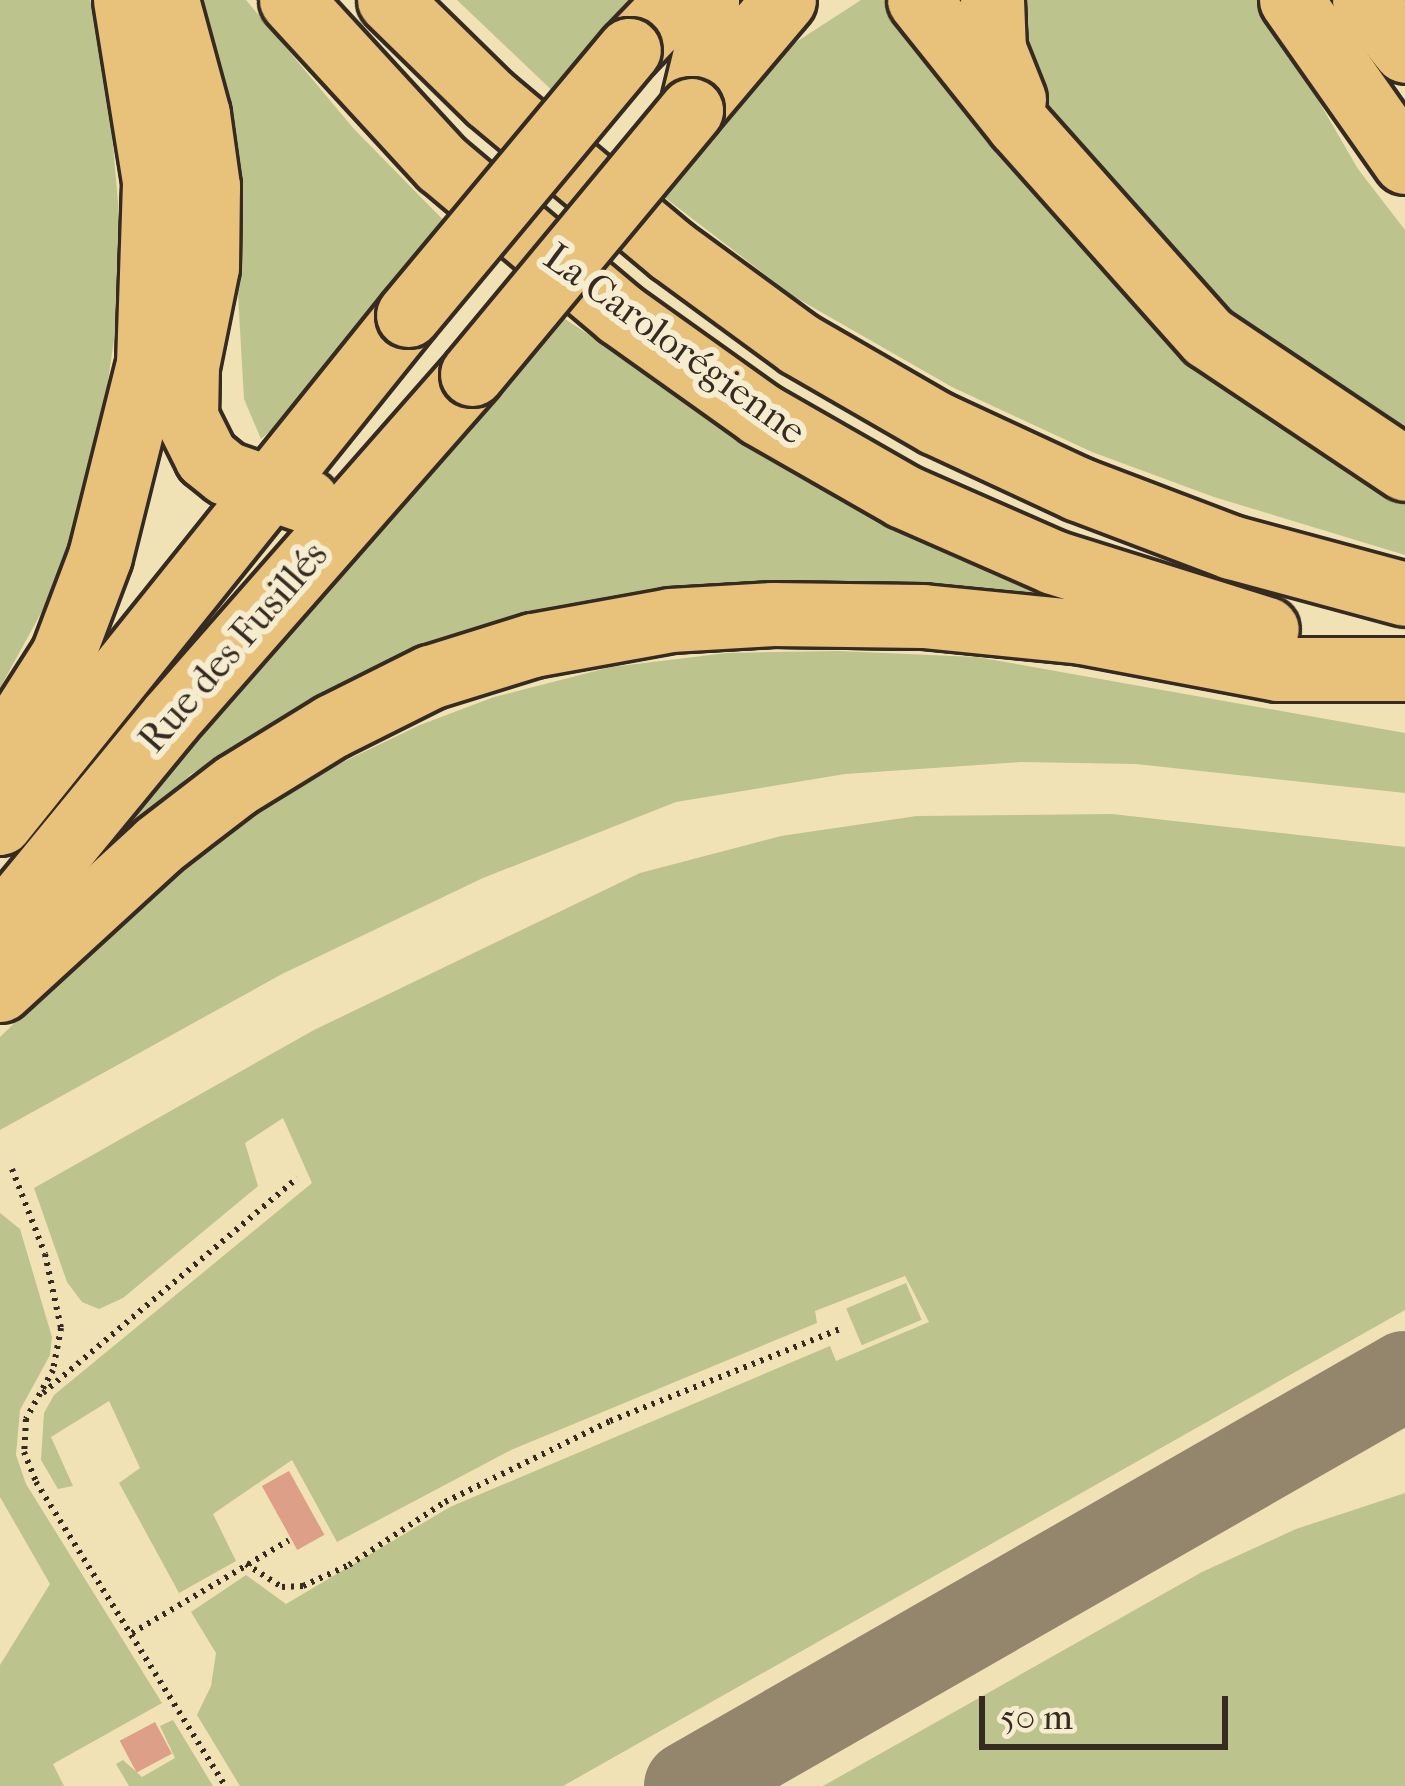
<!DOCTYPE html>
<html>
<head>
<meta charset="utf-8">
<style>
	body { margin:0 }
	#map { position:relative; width:1405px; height:1786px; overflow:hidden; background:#f1e2b5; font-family:"IM FELL French Canon",serif }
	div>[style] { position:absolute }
	.green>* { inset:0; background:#bcc38c; transform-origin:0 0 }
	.taxiway>* { height:90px; margin:-45px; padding:0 45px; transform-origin:45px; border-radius:45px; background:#94866c }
	.building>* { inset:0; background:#dd9f87; transform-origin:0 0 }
	.path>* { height:6px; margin-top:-3px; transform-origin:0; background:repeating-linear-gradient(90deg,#362b22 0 3px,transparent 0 9px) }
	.roads { filter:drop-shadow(3px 0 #362b22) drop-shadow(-3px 0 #362b22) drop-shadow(0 3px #362b22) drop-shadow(0 -3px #362b22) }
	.highway>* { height:63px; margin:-31.5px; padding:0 31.5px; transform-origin:31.5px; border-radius:31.5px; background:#e8c17a }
	.bridges { filter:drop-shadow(3px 0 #362b22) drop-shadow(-3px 0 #362b22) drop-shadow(0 3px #362b22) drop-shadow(0 -3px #362b22) }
	.highway-bridge>* { height:63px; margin:-31.5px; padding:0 31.5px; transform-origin:31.5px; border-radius:31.5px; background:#e8c17a }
	span { translate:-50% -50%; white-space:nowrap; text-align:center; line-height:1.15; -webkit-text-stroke:12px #f6eccf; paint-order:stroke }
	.street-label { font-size:39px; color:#362b22 }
	.scale { position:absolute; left:979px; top:1696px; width:249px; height:54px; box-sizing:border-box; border:6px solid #362b22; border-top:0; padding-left:15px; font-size:36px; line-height:42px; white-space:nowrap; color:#362b22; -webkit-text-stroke:9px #f6eccf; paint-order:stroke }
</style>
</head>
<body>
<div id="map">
	<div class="green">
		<i style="clip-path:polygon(0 0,90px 0,105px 55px,124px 270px,95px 472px,47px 602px,0 688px)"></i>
		<i style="clip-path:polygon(203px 0,246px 0,354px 129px,453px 230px,322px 386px,261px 439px,244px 399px,228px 121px)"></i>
		<i style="clip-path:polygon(457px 0,638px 0,560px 98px)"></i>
		<i style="clip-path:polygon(861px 0,893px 0,1405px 485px,1405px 555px,1214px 497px,1092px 452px,952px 387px,793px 296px,655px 190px,767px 61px)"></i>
		<i style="clip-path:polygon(1014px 0,1260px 0,1358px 169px,1405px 230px,1405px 437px,1231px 320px,1025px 132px)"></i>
		<i style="clip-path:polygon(562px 317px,844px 503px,1032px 590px,1029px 605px,903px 596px,309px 710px,191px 774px,40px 919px)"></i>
		<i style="clip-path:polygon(837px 651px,977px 657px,1405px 733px,1405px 793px,1136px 764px,1021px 762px,845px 774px,676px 802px,483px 878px,282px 974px,0 1130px,0 1037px,156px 887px,241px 819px,295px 785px,420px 725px,494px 697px,611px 667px,727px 653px)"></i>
		<i style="clip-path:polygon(1112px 814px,1405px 847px,1405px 1310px,563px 1786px,240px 1786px,197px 1715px,211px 1686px,216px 1653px,191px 1612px,246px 1575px,286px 1604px,450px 1507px,830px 1346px,836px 1361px,929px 1322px,905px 1276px,815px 1311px,817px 1323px,511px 1450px,337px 1542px,292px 1460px,213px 1514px,236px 1561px,179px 1593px,119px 1483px,140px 1468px,109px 1401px,51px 1437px,73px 1486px,58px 1489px,41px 1460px,44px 1413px,54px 1395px,312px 1183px,283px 1118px,245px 1143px,258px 1186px,123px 1298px,99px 1309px,82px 1302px,67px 1282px,34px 1188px,314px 1030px,640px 873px,781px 836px,917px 816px)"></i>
		<i style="clip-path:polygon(0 1213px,20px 1229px,52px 1337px,50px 1355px,20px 1410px,16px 1455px,26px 1484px,162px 1703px,53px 1764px,64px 1786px,0 1786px,0 1665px,50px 1584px,0 1497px)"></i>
		<i style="left:906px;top:1283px;width:40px;height:65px;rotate:67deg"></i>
		<i style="clip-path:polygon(1405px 1493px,1405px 1786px,823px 1786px,1202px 1572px,1296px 1529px)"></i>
		<i style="clip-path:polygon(173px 1720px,213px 1786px,129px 1786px,116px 1764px,123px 1760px,142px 1777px,175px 1758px,160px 1726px)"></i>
	</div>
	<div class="taxiway">
		<i style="left:689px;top:1786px;width:825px;rotate:-29.8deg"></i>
	</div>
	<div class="building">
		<i style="left:289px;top:1471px;width:73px;height:31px;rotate:61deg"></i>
		<i style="left:155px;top:1722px;width:36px;height:40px;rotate:62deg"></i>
	</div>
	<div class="path">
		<i style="left:12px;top:1169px;width:91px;rotate:68.8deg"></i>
		<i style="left:45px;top:1254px;width:76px;rotate:77.8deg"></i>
		<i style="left:61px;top:1328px;width:43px;rotate:100.8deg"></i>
		<i style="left:53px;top:1370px;width:56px;rotate:118.9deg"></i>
		<i style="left:26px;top:1419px;width:33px;rotate:93deg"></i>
		<i style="left:24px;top:1452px;width:32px;rotate:68deg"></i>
		<i style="left:36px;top:1482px;width:358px;rotate:58.1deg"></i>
		<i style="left:43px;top:1393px;width:333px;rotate:-40.2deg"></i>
		<i style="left:246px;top:1564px;width:43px;rotate:32.6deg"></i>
		<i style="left:282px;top:1587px;width:21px;rotate:-3deg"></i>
		<i style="left:303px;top:1586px;width:51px;rotate:-24.5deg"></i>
		<i style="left:349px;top:1565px;width:115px;rotate:-33.3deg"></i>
		<i style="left:445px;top:1502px;width:184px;rotate:-26.1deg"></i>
		<i style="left:610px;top:1421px;width:250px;rotate:-21.8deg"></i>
		<i style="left:132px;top:1633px;width:182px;rotate:-30.6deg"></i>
	</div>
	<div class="roads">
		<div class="highway">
			<i style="left:167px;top:0;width:118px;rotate:74.8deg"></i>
			<i style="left:198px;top:114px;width:73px;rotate:82.1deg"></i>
			<i style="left:208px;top:186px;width:81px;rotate:90.7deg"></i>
			<i style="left:207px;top:267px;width:101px;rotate:101.4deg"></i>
			<i style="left:187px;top:366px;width:51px;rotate:91.1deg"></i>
			<i style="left:186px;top:417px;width:45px;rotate:63.4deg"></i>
			<i style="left:206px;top:457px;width:26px;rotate:39deg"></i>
			<i style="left:226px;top:473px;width:86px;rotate:19.1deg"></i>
			<i style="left:291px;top:0;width:223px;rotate:47.4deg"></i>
			<i style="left:442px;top:164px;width:233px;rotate:40.1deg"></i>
			<i style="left:620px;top:314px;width:172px;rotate:35.5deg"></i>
			<i style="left:760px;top:414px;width:165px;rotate:29.8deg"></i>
			<i style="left:903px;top:496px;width:164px;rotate:23.7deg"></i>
			<i style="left:1053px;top:562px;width:224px;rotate:17.4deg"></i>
			<i style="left:389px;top:0;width:140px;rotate:44.4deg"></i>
			<i style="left:489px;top:98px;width:239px;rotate:39.9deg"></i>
			<i style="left:672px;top:251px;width:157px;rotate:36.2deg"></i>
			<i style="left:799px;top:344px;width:158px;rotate:30deg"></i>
			<i style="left:936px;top:423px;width:157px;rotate:24.9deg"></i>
			<i style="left:1078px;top:489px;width:164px;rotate:20.8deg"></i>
			<i style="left:1231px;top:547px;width:180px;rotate:15.1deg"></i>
			<i style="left:919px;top:0;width:159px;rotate:51.4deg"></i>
			<i style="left:1018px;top:124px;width:285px;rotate:48.3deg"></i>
			<i style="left:1208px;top:337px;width:237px;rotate:33.8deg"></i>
			<i style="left:992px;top:0;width:49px;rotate:87.7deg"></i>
			<i style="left:994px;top:49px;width:54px;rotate:68.2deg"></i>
			<i style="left:1291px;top:0;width:198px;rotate:54.9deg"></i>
			<i style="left:1364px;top:0;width:65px;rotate:51.2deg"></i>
			<i style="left:629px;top:50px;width:69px;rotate:-46.2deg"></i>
			<i style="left:693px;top:102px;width:60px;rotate:-76.4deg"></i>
			<i style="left:707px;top:44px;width:44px;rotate:-90deg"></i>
			<i style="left:691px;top:110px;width:144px;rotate:-49.8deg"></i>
			<i style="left:0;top:753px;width:117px;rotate:-57.5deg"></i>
			<i style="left:63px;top:654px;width:105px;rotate:-69.3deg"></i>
			<i style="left:100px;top:556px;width:198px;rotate:-76deg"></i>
			<i style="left:148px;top:364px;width:183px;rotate:-88.1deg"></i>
			<i style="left:154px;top:181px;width:183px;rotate:-99.1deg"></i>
			<i style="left:0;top:823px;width:652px;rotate:-51.23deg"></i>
			<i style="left:0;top:925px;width:268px;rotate:-50.6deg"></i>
			<i style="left:170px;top:718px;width:458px;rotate:-48.7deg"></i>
			<i style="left:0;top:990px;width:214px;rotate:-42.5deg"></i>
			<i style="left:158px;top:845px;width:98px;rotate:-37.6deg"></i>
			<i style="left:236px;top:785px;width:113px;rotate:-31.6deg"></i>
			<i style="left:332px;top:726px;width:110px;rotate:-26.6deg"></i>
			<i style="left:430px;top:677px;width:108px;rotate:-17.3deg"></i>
			<i style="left:533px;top:645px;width:139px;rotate:-10.3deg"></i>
			<i style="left:670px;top:620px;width:103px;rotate:-3.3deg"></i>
			<i style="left:773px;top:614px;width:150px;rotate:0.8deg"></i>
			<i style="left:923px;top:616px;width:160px;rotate:5.7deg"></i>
			<i style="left:1082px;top:632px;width:198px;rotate:10.7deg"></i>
			<i style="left:1277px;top:669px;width:128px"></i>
		</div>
	</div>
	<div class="bridges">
		<div class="highway-bridge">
			<i style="left:408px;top:315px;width:345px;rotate:-50.2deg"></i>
			<i style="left:472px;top:374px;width:343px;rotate:-50.3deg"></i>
		</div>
	</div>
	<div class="street-label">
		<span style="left:675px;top:344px;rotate:36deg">La Carolorégienne</span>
		<span style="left:233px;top:647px;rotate:-49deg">Rue des Fusillés</span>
	</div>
	<div class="scale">50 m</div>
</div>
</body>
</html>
